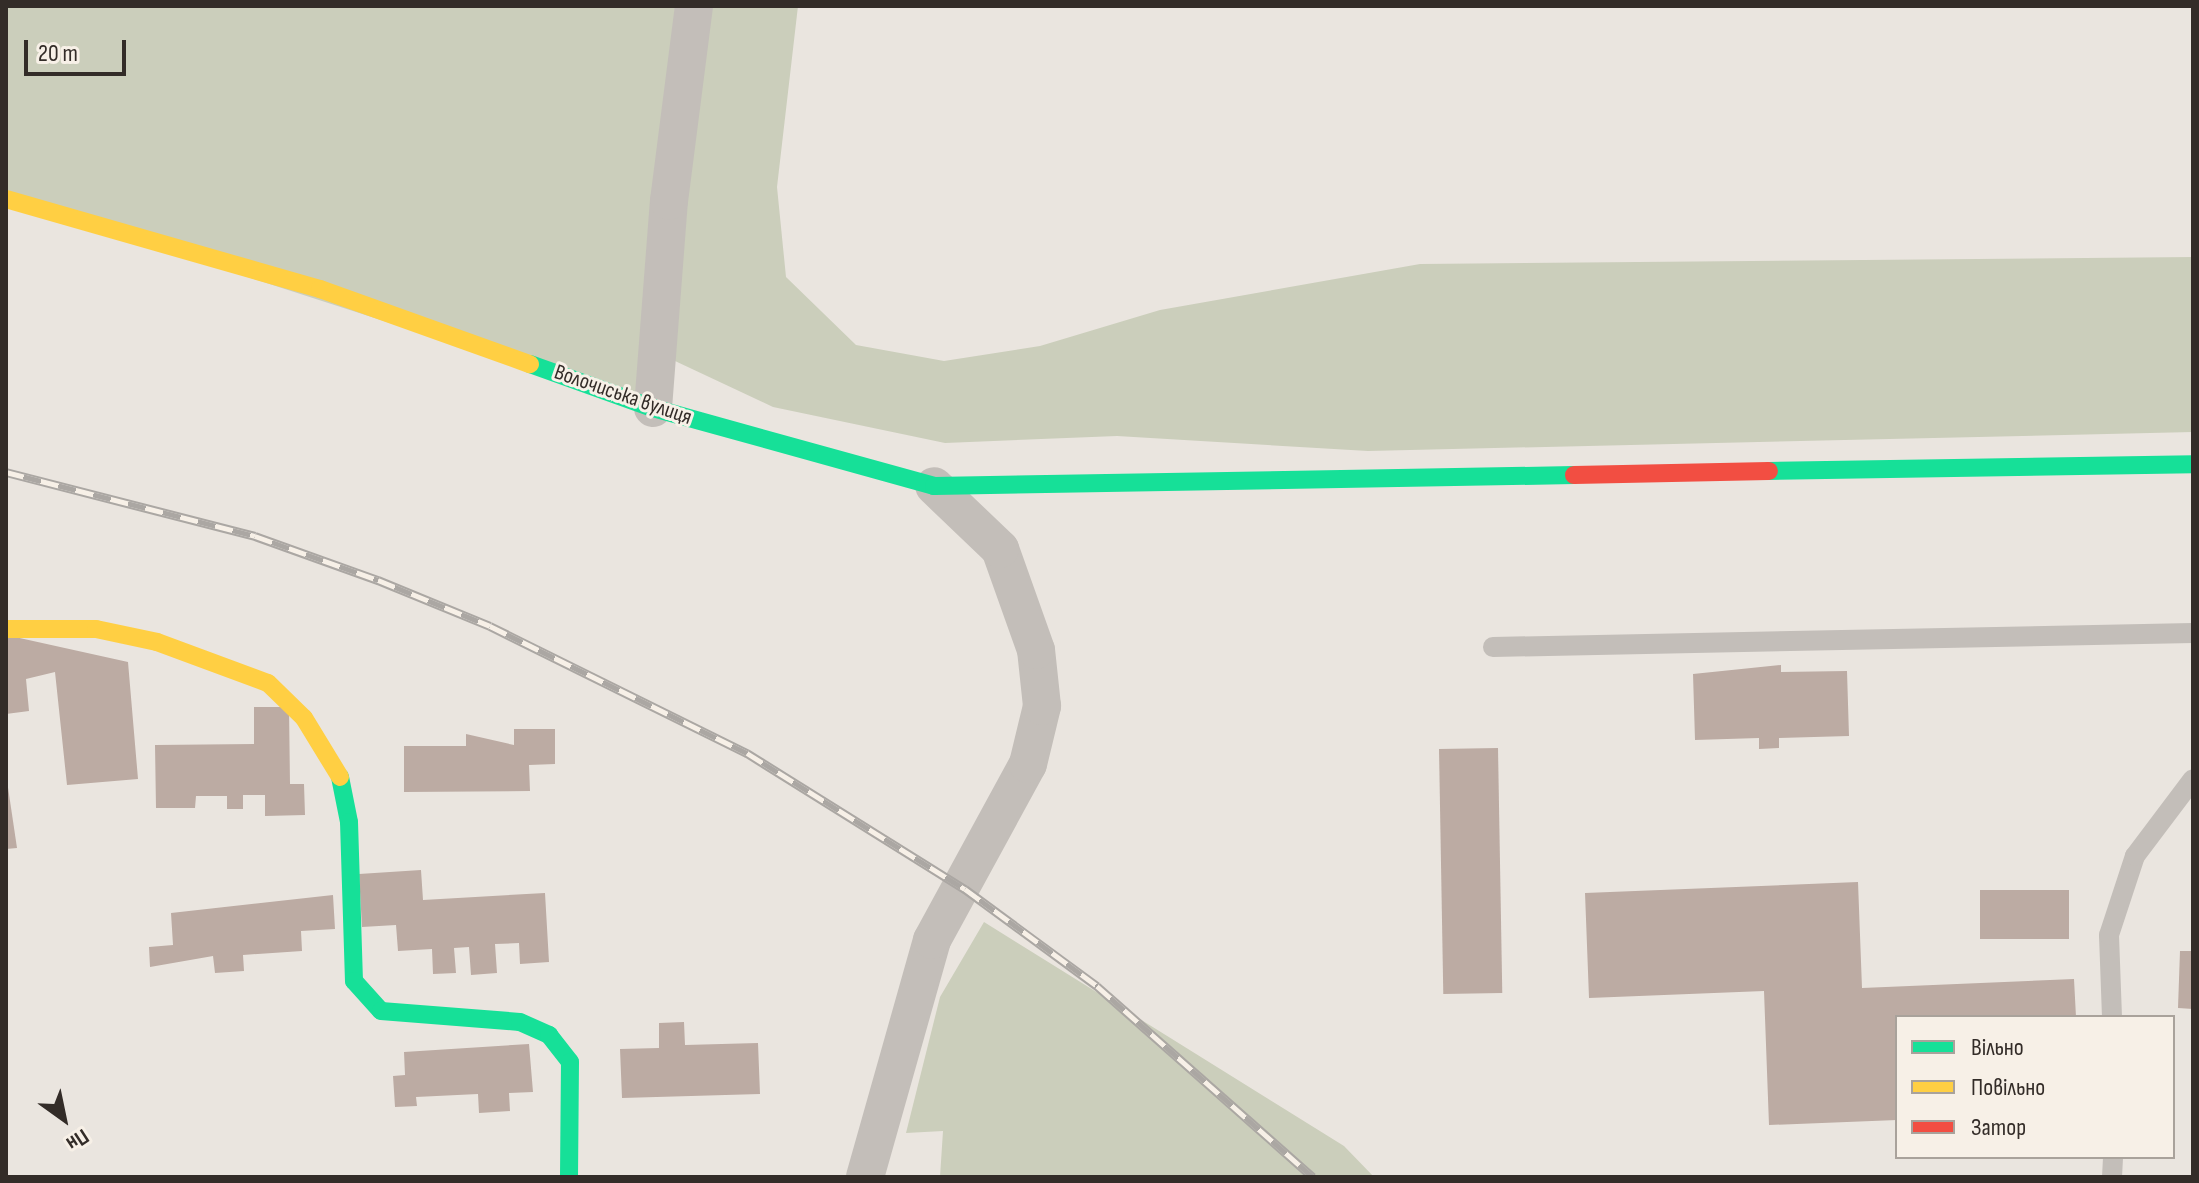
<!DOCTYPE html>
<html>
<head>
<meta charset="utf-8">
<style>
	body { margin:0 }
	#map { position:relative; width:2199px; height:1183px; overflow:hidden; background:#eae5df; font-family:"Sofia Sans Condensed",sans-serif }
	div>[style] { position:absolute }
	.green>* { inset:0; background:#cbcebb }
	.building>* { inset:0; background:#bcaba3; transform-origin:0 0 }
	.lane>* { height:20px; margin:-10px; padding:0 10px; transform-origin:10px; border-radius:10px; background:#c3beb9 }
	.street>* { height:38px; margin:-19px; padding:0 19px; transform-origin:19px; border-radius:19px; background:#c3beb9 }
	.fast>* { height:18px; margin:-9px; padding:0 9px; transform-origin:9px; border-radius:9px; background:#16e098 }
	.slow>* { height:18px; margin:-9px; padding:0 9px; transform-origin:9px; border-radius:9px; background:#ffcf43 }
	.jam>* { height:18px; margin:-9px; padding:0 9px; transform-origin:9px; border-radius:9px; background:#f24e42 }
	.rail>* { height:9px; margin-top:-4.5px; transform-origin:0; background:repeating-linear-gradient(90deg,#f7f0e7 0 18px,#aba7a3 0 36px); box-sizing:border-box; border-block:2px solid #aba7a3 }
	span { translate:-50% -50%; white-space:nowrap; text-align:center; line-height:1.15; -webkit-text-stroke:6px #f7f0e7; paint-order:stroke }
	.street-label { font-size:22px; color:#332c28 }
	.frame { position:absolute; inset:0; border:8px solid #332c28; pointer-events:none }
	.legend { position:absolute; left:1895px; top:1015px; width:280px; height:144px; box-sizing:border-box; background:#f7f0e7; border:2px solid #a9a29b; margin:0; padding:10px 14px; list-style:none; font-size:24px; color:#332c28 }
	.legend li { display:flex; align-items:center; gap:16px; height:40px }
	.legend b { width:40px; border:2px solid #a9a29b }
	.north { position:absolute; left:24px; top:1079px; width:80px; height:80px; -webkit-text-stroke:6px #f7f0e7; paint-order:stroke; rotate:147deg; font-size:22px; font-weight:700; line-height:32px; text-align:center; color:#332c28 }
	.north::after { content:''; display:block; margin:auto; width:28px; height:36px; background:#332c28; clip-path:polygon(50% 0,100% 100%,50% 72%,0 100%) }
	.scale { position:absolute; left:24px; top:40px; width:102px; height:36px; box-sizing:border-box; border:4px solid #332c28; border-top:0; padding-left:10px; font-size:24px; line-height:28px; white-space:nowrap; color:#332c28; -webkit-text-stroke:6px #f7f0e7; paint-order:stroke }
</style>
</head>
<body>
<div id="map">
	<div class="green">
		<i style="clip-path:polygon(6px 6px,798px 6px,777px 187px,786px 277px,856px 345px,944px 361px,1040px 346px,1160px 310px,1420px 264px,2193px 257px,2193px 432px,1368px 451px,1117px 436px,945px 443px,773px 407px,658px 353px,653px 408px,6px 199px)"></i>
		<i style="clip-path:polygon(984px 922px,1344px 1146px,1374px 1177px,940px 1177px,943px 1131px,906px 1133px,940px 997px)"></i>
	</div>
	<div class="building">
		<i style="clip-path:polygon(6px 635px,128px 662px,138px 779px,67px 785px,55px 672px,26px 679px,29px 711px,6px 714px)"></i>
		<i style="clip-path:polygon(1781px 665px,1781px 672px,1847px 671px,1849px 736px,1779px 738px,1779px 748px,1759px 749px,1759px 738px,1695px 740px,1693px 674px)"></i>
		<i style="clip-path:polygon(254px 707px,289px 707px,290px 784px,304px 784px,305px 815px,265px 816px,265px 795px,243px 795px,243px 809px,227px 809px,227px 796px,196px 796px,195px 808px,156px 808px,155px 745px,254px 744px)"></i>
		<i style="clip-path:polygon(514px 729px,555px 729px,555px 764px,529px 765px,530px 791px,404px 792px,404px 746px,466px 746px,466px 734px,514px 745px)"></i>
		<i style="left:1498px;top:748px;width:245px;height:59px;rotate:89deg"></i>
		<i style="clip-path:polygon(6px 774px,17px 848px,6px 849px)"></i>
		<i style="clip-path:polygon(421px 870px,423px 900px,545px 893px,549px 962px,520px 964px,519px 943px,495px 944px,497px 973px,471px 975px,469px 947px,454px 948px,456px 973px,433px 974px,432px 949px,398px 951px,396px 925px,362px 927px,359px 874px)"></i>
		<i style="clip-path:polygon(1858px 882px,1862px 988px,2074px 979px,2076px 1017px,1897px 1017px,1897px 1120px,1769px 1125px,1764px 991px,1589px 998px,1585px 893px)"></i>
		<i style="left:2069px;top:890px;width:49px;height:89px;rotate:90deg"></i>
		<i style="clip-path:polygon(333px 895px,335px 929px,301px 931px,302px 951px,243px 955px,244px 971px,215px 973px,213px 956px,150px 967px,149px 947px,173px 945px,171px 913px)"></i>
		<i style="clip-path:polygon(2180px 951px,2193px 951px,2193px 1009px,2178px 1008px)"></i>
		<i style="clip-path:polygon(684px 1022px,685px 1045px,758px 1043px,760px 1094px,622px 1098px,620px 1049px,659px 1048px,659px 1023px)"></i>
		<i style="clip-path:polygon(529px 1044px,533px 1092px,509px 1093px,510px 1111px,479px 1113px,478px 1094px,416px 1097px,417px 1106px,395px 1107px,393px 1076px,405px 1075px,404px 1052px)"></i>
	</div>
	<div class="lane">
		<i style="left:1493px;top:647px;width:700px;rotate:-1.15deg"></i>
		<i style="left:2112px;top:1017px;width:82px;rotate:-92.1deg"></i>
		<i style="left:2109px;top:935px;width:83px;rotate:-71.8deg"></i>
		<i style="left:2135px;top:856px;width:96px;rotate:-53deg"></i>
		<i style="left:2112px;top:1177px;width:20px;rotate:-87deg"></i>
	</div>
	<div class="street">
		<i style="left:653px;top:408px;width:208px;rotate:-85.6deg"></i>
		<i style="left:669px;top:201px;width:197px;rotate:-82.7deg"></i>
		<i style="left:865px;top:1177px;width:246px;rotate:-74.2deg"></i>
		<i style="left:932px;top:940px;width:200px;rotate:-61.4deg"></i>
		<i style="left:1028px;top:764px;width:60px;rotate:-76.4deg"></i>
		<i style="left:1042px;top:706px;width:56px;rotate:-96.1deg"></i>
		<i style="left:1036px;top:650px;width:107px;rotate:-109.6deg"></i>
		<i style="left:1000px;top:549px;width:91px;rotate:-136.3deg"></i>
	</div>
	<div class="fast">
		<i style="left:530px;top:364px;width:131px;rotate:19.7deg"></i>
		<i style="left:653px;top:408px;width:292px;rotate:15.5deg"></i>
		<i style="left:934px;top:486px;width:640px;rotate:-0.98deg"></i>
		<i style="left:1769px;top:471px;width:424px;rotate:-0.9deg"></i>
		<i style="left:340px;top:777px;width:46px;rotate:78.7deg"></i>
		<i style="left:349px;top:822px;width:159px;rotate:88.2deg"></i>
		<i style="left:354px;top:981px;width:40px;rotate:48deg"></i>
		<i style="left:381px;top:1011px;width:139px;rotate:4.5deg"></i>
		<i style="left:520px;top:1022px;width:32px;rotate:24deg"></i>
		<i style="left:549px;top:1035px;width:34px;rotate:52deg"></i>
		<i style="left:570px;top:1062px;width:115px;rotate:90.5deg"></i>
	</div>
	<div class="slow">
		<i style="left:6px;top:199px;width:327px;rotate:16deg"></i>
		<i style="left:320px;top:289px;width:223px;rotate:19.7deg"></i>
		<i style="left:6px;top:629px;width:90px"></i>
		<i style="left:96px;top:629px;width:62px;rotate:12deg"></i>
		<i style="left:157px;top:642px;width:118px;rotate:20.3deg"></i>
		<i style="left:268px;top:683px;width:50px;rotate:44.2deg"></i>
		<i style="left:304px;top:718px;width:69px;rotate:58.6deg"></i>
	</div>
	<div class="jam">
		<i style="left:1574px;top:475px;width:195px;rotate:-1.2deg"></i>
	</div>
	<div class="rail">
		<i style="left:6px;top:472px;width:257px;rotate:14.4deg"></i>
		<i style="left:255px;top:536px;width:131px;rotate:19.7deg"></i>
		<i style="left:378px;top:580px;width:121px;rotate:22.3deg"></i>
		<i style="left:490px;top:626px;width:287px;rotate:26.3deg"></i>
		<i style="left:747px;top:753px;width:257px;rotate:32deg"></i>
		<i style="left:965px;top:889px;width:164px;rotate:36.3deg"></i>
		<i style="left:1097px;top:986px;width:288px;rotate:41.5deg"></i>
	</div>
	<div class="street-label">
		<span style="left:623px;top:395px;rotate:19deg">Волочиська вулиця</span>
	</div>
	<div class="frame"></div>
	<ul class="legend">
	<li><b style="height:10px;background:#16e098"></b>Вільно</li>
	<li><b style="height:10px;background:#ffcf43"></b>Повільно</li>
	<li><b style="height:10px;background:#f24e42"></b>Затор</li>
	</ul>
	<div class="north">Пн</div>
	<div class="scale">20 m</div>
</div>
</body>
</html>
